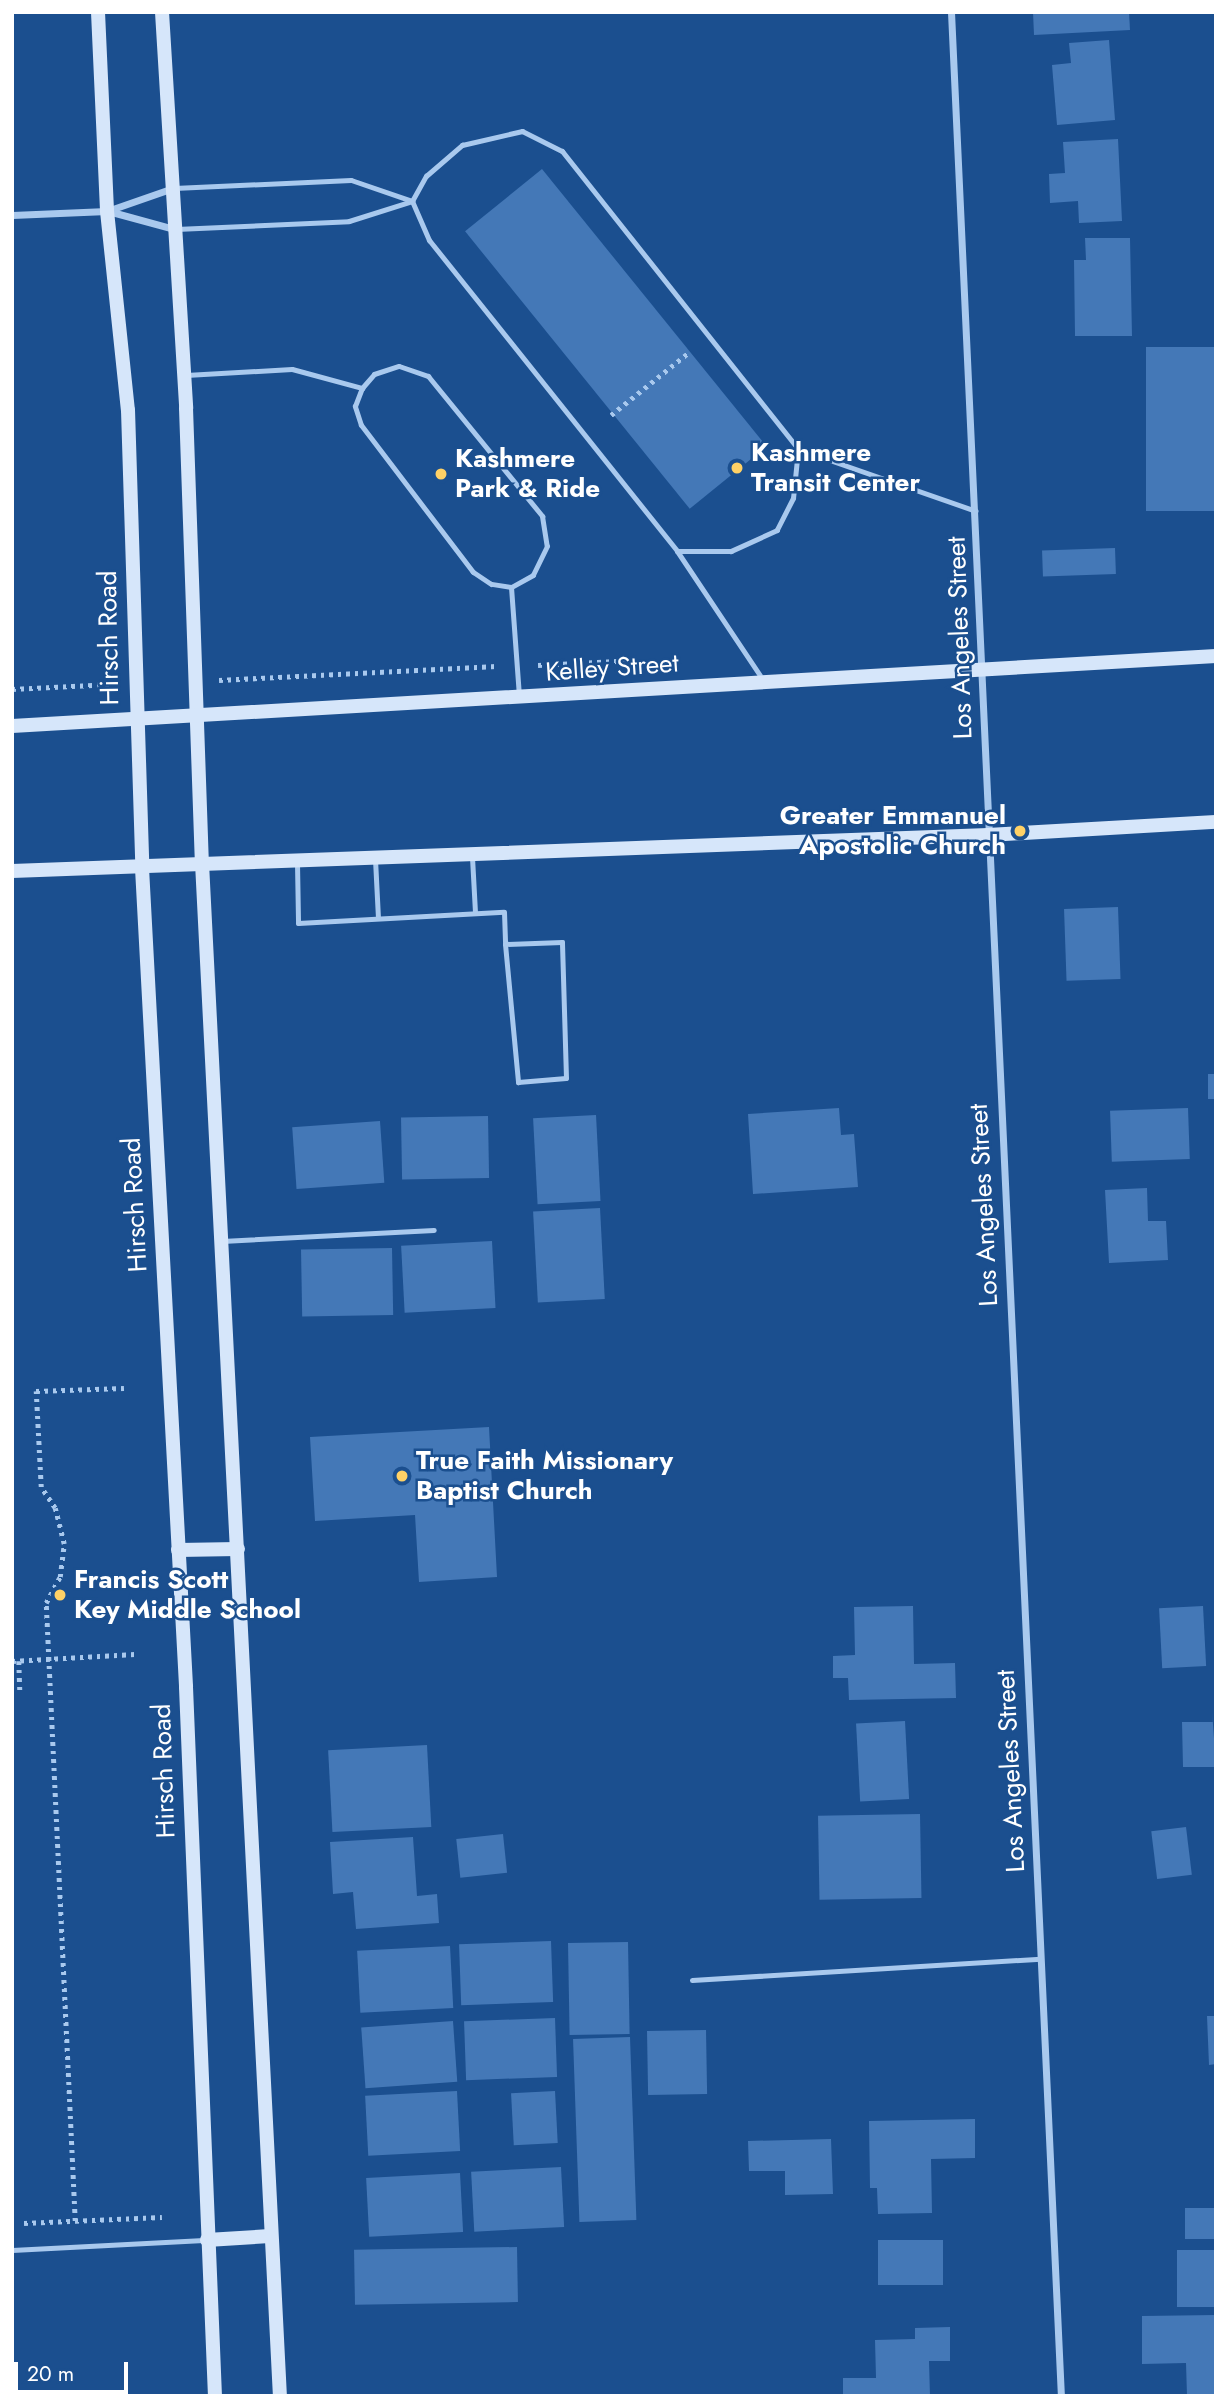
<!DOCTYPE html>
<html>
<head>
<meta charset="utf-8">
<style>
	body { margin:0 }
	#map { position:relative; width:1228px; height:2408px; overflow:hidden; background:#1b4f8f; font-family:Jost,sans-serif }
	div>[style] { position:absolute }
	.building>* { inset:0; background:#4478b7; transform-origin:0 0 }
	.path>* { height:4.5px; margin-top:-2.25px; transform-origin:0; background:repeating-linear-gradient(90deg,#a9c9ee 0 3.5px,transparent 0 8.5px) }
	.service>* { height:5px; margin:-2.5px; padding:0 2.5px; transform-origin:2.5px; border-radius:2.5px; background:#a9c9ee }
	.minor>* { height:7px; margin:-3.5px; padding:0 3.5px; transform-origin:3.5px; border-radius:3.5px; background:#a9c9ee }
	.secondary>* { height:14px; margin:-7px; padding:0 7px; transform-origin:7px; border-radius:7px; background:#d6e6fa }
	.dots>* { width:19px; height:19px; translate:-50% -50%; box-sizing:border-box; border:4px solid #1b4f8f; border-radius:50% }
	span { translate:-50% -50%; white-space:nowrap; text-align:center; line-height:1.15; -webkit-text-stroke:5px #1b4f8f; paint-order:stroke }
	.poi-label { font-size:26px; color:#fff; font-weight:700 }
	.left { translate:0 -50%; text-align:left }
	.right { translate:-100% -50%; text-align:right }
	.street-label { font-size:26px; color:#fff }
	.frame { position:absolute; inset:0; border:14px solid #fff; pointer-events:none }
	.scale { position:absolute; left:14px; top:2362px; width:114px; height:32px; box-sizing:border-box; border:4px solid #fff; border-top:0; padding-left:9px; font-size:21px; line-height:24px; white-space:nowrap; color:#fff; -webkit-text-stroke:5px #1b4f8f; paint-order:stroke }
</style>
</head>
<body>
<div id="map">
	<div class="building">
		<i style="clip-path:polygon(1033px 12px,1129px 12px,1130px 30px,1034px 35px)"></i>
		<i style="clip-path:polygon(1109px 40px,1115px 120px,1057px 125px,1052px 65px,1071px 63px,1069px 43px)"></i>
		<i style="clip-path:polygon(1118px 139px,1122px 221px,1079px 223px,1078px 201px,1050px 203px,1049px 174px,1065px 173px,1063px 142px)"></i>
		<i style="left:542px;top:169px;width:357px;height:99px;rotate:51deg"></i>
		<i style="clip-path:polygon(1085px 238px,1130px 238px,1132px 336px,1075px 336px,1074px 260px,1086px 260px)"></i>
		<i style="left:1216px;top:347px;width:164px;height:70px;rotate:90deg"></i>
		<i style="left:1115px;top:548px;width:26px;height:73px;rotate:88deg"></i>
		<i style="left:1118px;top:907px;width:72px;height:54px;rotate:88deg"></i>
		<i style="left:1208px;top:1074px;width:8px;height:25px"></i>
		<i style="clip-path:polygon(839px 1108px,841px 1135px,854px 1134px,858px 1187px,753px 1194px,748px 1114px)"></i>
		<i style="left:1188px;top:1108px;width:51px;height:78px;rotate:88deg"></i>
		<i style="left:596px;top:1115px;width:86px;height:63px;rotate:87deg"></i>
		<i style="left:488px;top:1116px;width:62px;height:87px;rotate:89deg"></i>
		<i style="left:380px;top:1121px;width:62px;height:88px;rotate:86deg"></i>
		<i style="clip-path:polygon(1147px 1188px,1148px 1221px,1166px 1221px,1168px 1260px,1109px 1263px,1105px 1190px)"></i>
		<i style="left:600px;top:1208px;width:91px;height:67px;rotate:87deg"></i>
		<i style="left:492px;top:1241px;width:67px;height:91px;rotate:87deg"></i>
		<i style="left:392px;top:1248px;width:67px;height:91px;rotate:89deg"></i>
		<i style="clip-path:polygon(489px 1427px,497px 1577px,419px 1582px,415px 1515px,315px 1521px,310px 1437px)"></i>
		<i style="clip-path:polygon(913px 1606px,914px 1664px,955px 1663px,956px 1698px,849px 1700px,848px 1678px,833px 1678px,833px 1656px,855px 1655px,854px 1607px)"></i>
		<i style="left:1203px;top:1606px;width:60px;height:44px;rotate:87deg"></i>
		<i style="clip-path:polygon(1212px 1710px,1216px 1767px,1183px 1767px,1182px 1722px,1213px 1722px)"></i>
		<i style="left:905px;top:1721px;width:78px;height:49px;rotate:87deg"></i>
		<i style="left:427px;top:1745px;width:82px;height:99px;rotate:87deg"></i>
		<i style="left:920px;top:1814px;width:84px;height:102px;rotate:89deg"></i>
		<i style="left:1186px;top:1827px;width:48px;height:35px;rotate:83deg"></i>
		<i style="left:503px;top:1834px;width:39px;height:47px;rotate:84deg"></i>
		<i style="clip-path:polygon(413px 1837px,417px 1896px,437px 1894px,439px 1923px,356px 1929px,353px 1892px,333px 1894px,330px 1842px)"></i>
		<i style="left:551px;top:1941px;width:61px;height:92px;rotate:88deg"></i>
		<i style="left:628px;top:1942px;width:92px;height:60px;rotate:89deg"></i>
		<i style="left:450px;top:1946px;width:62px;height:93px;rotate:87deg"></i>
		<i style="clip-path:polygon(1207px 2016px,1216px 2016px,1216px 2064px,1209px 2065px)"></i>
		<i style="left:555px;top:2018px;width:59px;height:91px;rotate:88deg"></i>
		<i style="left:453px;top:2021px;width:61px;height:92px;rotate:86deg"></i>
		<i style="left:706px;top:2030px;width:64px;height:59px;rotate:89deg"></i>
		<i style="left:630px;top:2037px;width:183px;height:57px;rotate:88deg"></i>
		<i style="left:457px;top:2091px;width:60px;height:92px;rotate:87deg"></i>
		<i style="left:555px;top:2091px;width:52px;height:44px;rotate:87deg"></i>
		<i style="clip-path:polygon(975px 2119px,975px 2158px,931px 2159px,932px 2213px,878px 2214px,877px 2188px,870px 2188px,869px 2121px)"></i>
		<i style="clip-path:polygon(831px 2139px,833px 2194px,785px 2195px,785px 2171px,749px 2171px,748px 2141px)"></i>
		<i style="left:561px;top:2167px;width:60px;height:90px;rotate:87deg"></i>
		<i style="left:460px;top:2173px;width:59px;height:94px;rotate:87deg"></i>
		<i style="left:1185px;top:2208px;width:31px;height:31px"></i>
		<i style="left:878px;top:2240px;width:65px;height:45px"></i>
		<i style="left:517px;top:2247px;width:55px;height:163px;rotate:89deg"></i>
		<i style="left:1216px;top:2250px;width:57px;height:39px;rotate:90deg"></i>
		<i style="clip-path:polygon(1216px 2315px,1216px 2396px,1187px 2396px,1186px 2363px,1142px 2364px,1142px 2316px)"></i>
		<i style="clip-path:polygon(950px 2327px,950px 2361px,929px 2361px,930px 2396px,843px 2396px,843px 2378px,876px 2378px,875px 2340px,915px 2339px,915px 2328px)"></i>
	</div>
	<div class="path">
		<i style="left:611px;top:415px;width:99px;rotate:-38.8deg"></i>
		<i style="left:538px;top:665px;width:99px;rotate:-2.9deg"></i>
		<i style="left:219px;top:680px;width:278px;rotate:-2.9deg"></i>
		<i style="left:12px;top:689px;width:101px;rotate:-2.8deg"></i>
		<i style="left:12px;top:1661px;width:123px;rotate:-3.3deg"></i>
		<i style="left:19px;top:1661px;width:33px;rotate:88deg"></i>
		<i style="left:75px;top:2221px;width:619px;rotate:-92.69deg"></i>
		<i style="left:46px;top:1603px;width:30px;rotate:-62deg"></i>
		<i style="left:60px;top:1577px;width:33px;rotate:-83deg"></i>
		<i style="left:64px;top:1544px;width:37px;rotate:-104deg"></i>
		<i style="left:55px;top:1508px;width:25px;rotate:-124deg"></i>
		<i style="left:41px;top:1487px;width:96px;rotate:-93deg"></i>
		<i style="left:36px;top:1391px;width:88px;rotate:-2deg"></i>
		<i style="left:24px;top:2223px;width:138px;rotate:-2.5deg"></i>
	</div>
	<div class="service">
		<i style="left:174px;top:188px;width:177px;rotate:-2.6deg"></i>
		<i style="left:351px;top:180px;width:65px;rotate:19deg"></i>
		<i style="left:412px;top:201px;width:43px;rotate:66.4deg"></i>
		<i style="left:429px;top:240px;width:398px;rotate:51.4deg"></i>
		<i style="left:677px;top:551px;width:155px;rotate:56.3deg"></i>
		<i style="left:176px;top:229px;width:173px;rotate:-2.6deg"></i>
		<i style="left:349px;top:221px;width:66px;rotate:-17.6deg"></i>
		<i style="left:412px;top:201px;width:29px;rotate:-61deg"></i>
		<i style="left:426px;top:176px;width:48px;rotate:-40.7deg"></i>
		<i style="left:462px;top:145px;width:62px;rotate:-13.1deg"></i>
		<i style="left:522px;top:131px;width:45px;rotate:26.6deg"></i>
		<i style="left:562px;top:151px;width:380px;rotate:51.6deg"></i>
		<i style="left:798px;top:449px;width:49px;rotate:95.8deg"></i>
		<i style="left:793px;top:498px;width:36px;rotate:117deg"></i>
		<i style="left:777px;top:530px;width:51px;rotate:155.5deg"></i>
		<i style="left:731px;top:551px;width:54px;rotate:180deg"></i>
		<i style="left:399px;top:366px;width:31px;rotate:19deg"></i>
		<i style="left:428px;top:376px;width:181px;rotate:50.8deg"></i>
		<i style="left:542px;top:516px;width:30px;rotate:81deg"></i>
		<i style="left:547px;top:546px;width:32px;rotate:116deg"></i>
		<i style="left:533px;top:575px;width:25px;rotate:151deg"></i>
		<i style="left:511px;top:587px;width:20px;rotate:-171deg"></i>
		<i style="left:491px;top:584px;width:22px;rotate:-146deg"></i>
		<i style="left:473px;top:572px;width:185px;rotate:-127.3deg"></i>
		<i style="left:361px;top:425px;width:20px;rotate:-108deg"></i>
		<i style="left:355px;top:406px;width:19px;rotate:-69deg"></i>
		<i style="left:362px;top:388px;width:18px;rotate:-49deg"></i>
		<i style="left:374px;top:374px;width:26px;rotate:-18deg"></i>
		<i style="left:186px;top:375px;width:106px;rotate:-3.2deg"></i>
		<i style="left:292px;top:369px;width:73px;rotate:15.2deg"></i>
		<i style="left:798px;top:449px;width:188px;rotate:19.2deg"></i>
		<i style="left:511px;top:587px;width:108px;rotate:85.8deg"></i>
		<i style="left:472px;top:857px;width:56px;rotate:86.9deg"></i>
		<i style="left:375px;top:859px;width:59px;rotate:87.1deg"></i>
		<i style="left:297px;top:863px;width:60px;rotate:89deg"></i>
		<i style="left:298px;top:923px;width:206px;rotate:-3.1deg"></i>
		<i style="left:504px;top:912px;width:32px;rotate:88deg"></i>
		<i style="left:505px;top:944px;width:139px;rotate:84.6deg"></i>
		<i style="left:518px;top:1082px;width:48px;rotate:-4.8deg"></i>
		<i style="left:566px;top:1078px;width:136px;rotate:-91.7deg"></i>
		<i style="left:562px;top:942px;width:57px;rotate:178deg"></i>
		<i style="left:222px;top:1241px;width:212px;rotate:-3deg"></i>
		<i style="left:692px;top:1980px;width:349px;rotate:-3.5deg"></i>
		<i style="left:12px;top:2250px;width:192px;rotate:-3deg"></i>
	</div>
	<div class="minor">
		<i style="left:951px;top:12px;width:2387px;rotate:87.36deg"></i>
		<i style="left:108px;top:211px;width:68px;rotate:15.3deg"></i>
		<i style="left:12px;top:215px;width:95px;rotate:-2.4deg"></i>
		<i style="left:107px;top:211px;width:70px;rotate:-19.2deg"></i>
	</div>
	<div class="secondary">
		<i style="left:98px;top:12px;width:199px;rotate:87.4deg"></i>
		<i style="left:107px;top:211px;width:200px;rotate:84deg"></i>
		<i style="left:128px;top:410px;width:458px;rotate:88.2deg"></i>
		<i style="left:142px;top:868px;width:820px;rotate:86.92deg"></i>
		<i style="left:186px;top:1687px;width:710px;rotate:87.66deg"></i>
		<i style="left:162px;top:12px;width:397px;rotate:86.5deg"></i>
		<i style="left:186px;top:408px;width:455px;rotate:88deg"></i>
		<i style="left:202px;top:863px;width:1535px;rotate:87.09deg"></i>
		<i style="left:12px;top:726px;width:1206px;rotate:-3.33deg"></i>
		<i style="left:12px;top:871px;width:977px;rotate:-2.11deg"></i>
		<i style="left:988px;top:835px;width:228px;rotate:-3.3deg"></i>
		<i style="left:178px;top:1550px;width:60px;rotate:-1deg"></i>
		<i style="left:207px;top:2240px;width:63px;rotate:-3.6deg"></i>
	</div>
	<div class="dots">
		<i style="left:737px;top:468px;background:#ffd166"></i>
		<i style="left:441px;top:474px;background:#ffd166"></i>
		<i style="left:1020px;top:831px;background:#ffd166"></i>
		<i style="left:402px;top:1476px;background:#ffd166"></i>
		<i style="left:60px;top:1595px;background:#ffd166"></i>
	</div>
	<div class="poi-label">
		<span class="left" style="left:751px;top:468px">Kashmere<br>Transit Center</span>
		<span class="left" style="left:455px;top:474px">Kashmere<br>Park &amp; Ride</span>
		<span class="right" style="left:1006px;top:831px">Greater Emmanuel<br>Apostolic Church</span>
		<span class="left" style="left:416px;top:1476px">True Faith Missionary<br>Baptist Church</span>
		<span class="left" style="left:74px;top:1595px">Francis Scott<br>Key Middle School</span>
	</div>
	<div class="street-label">
		<span style="left:109px;top:638px;rotate:-91deg">Hirsch Road</span>
		<span style="left:960px;top:638px;rotate:-92deg">Los Angeles Street</span>
		<span style="left:612px;top:668px;rotate:-4deg">Kelley Street</span>
		<span style="left:135px;top:1205px;rotate:-93deg">Hirsch Road</span>
		<span style="left:984px;top:1205px;rotate:-93deg">Los Angeles Street</span>
		<span style="left:164px;top:1771px;rotate:-92deg">Hirsch Road</span>
		<span style="left:1011px;top:1771px;rotate:-93deg">Los Angeles Street</span>
	</div>
	<div class="frame"></div>
	<div class="scale">20 m</div>
</div>
</body>
</html>
